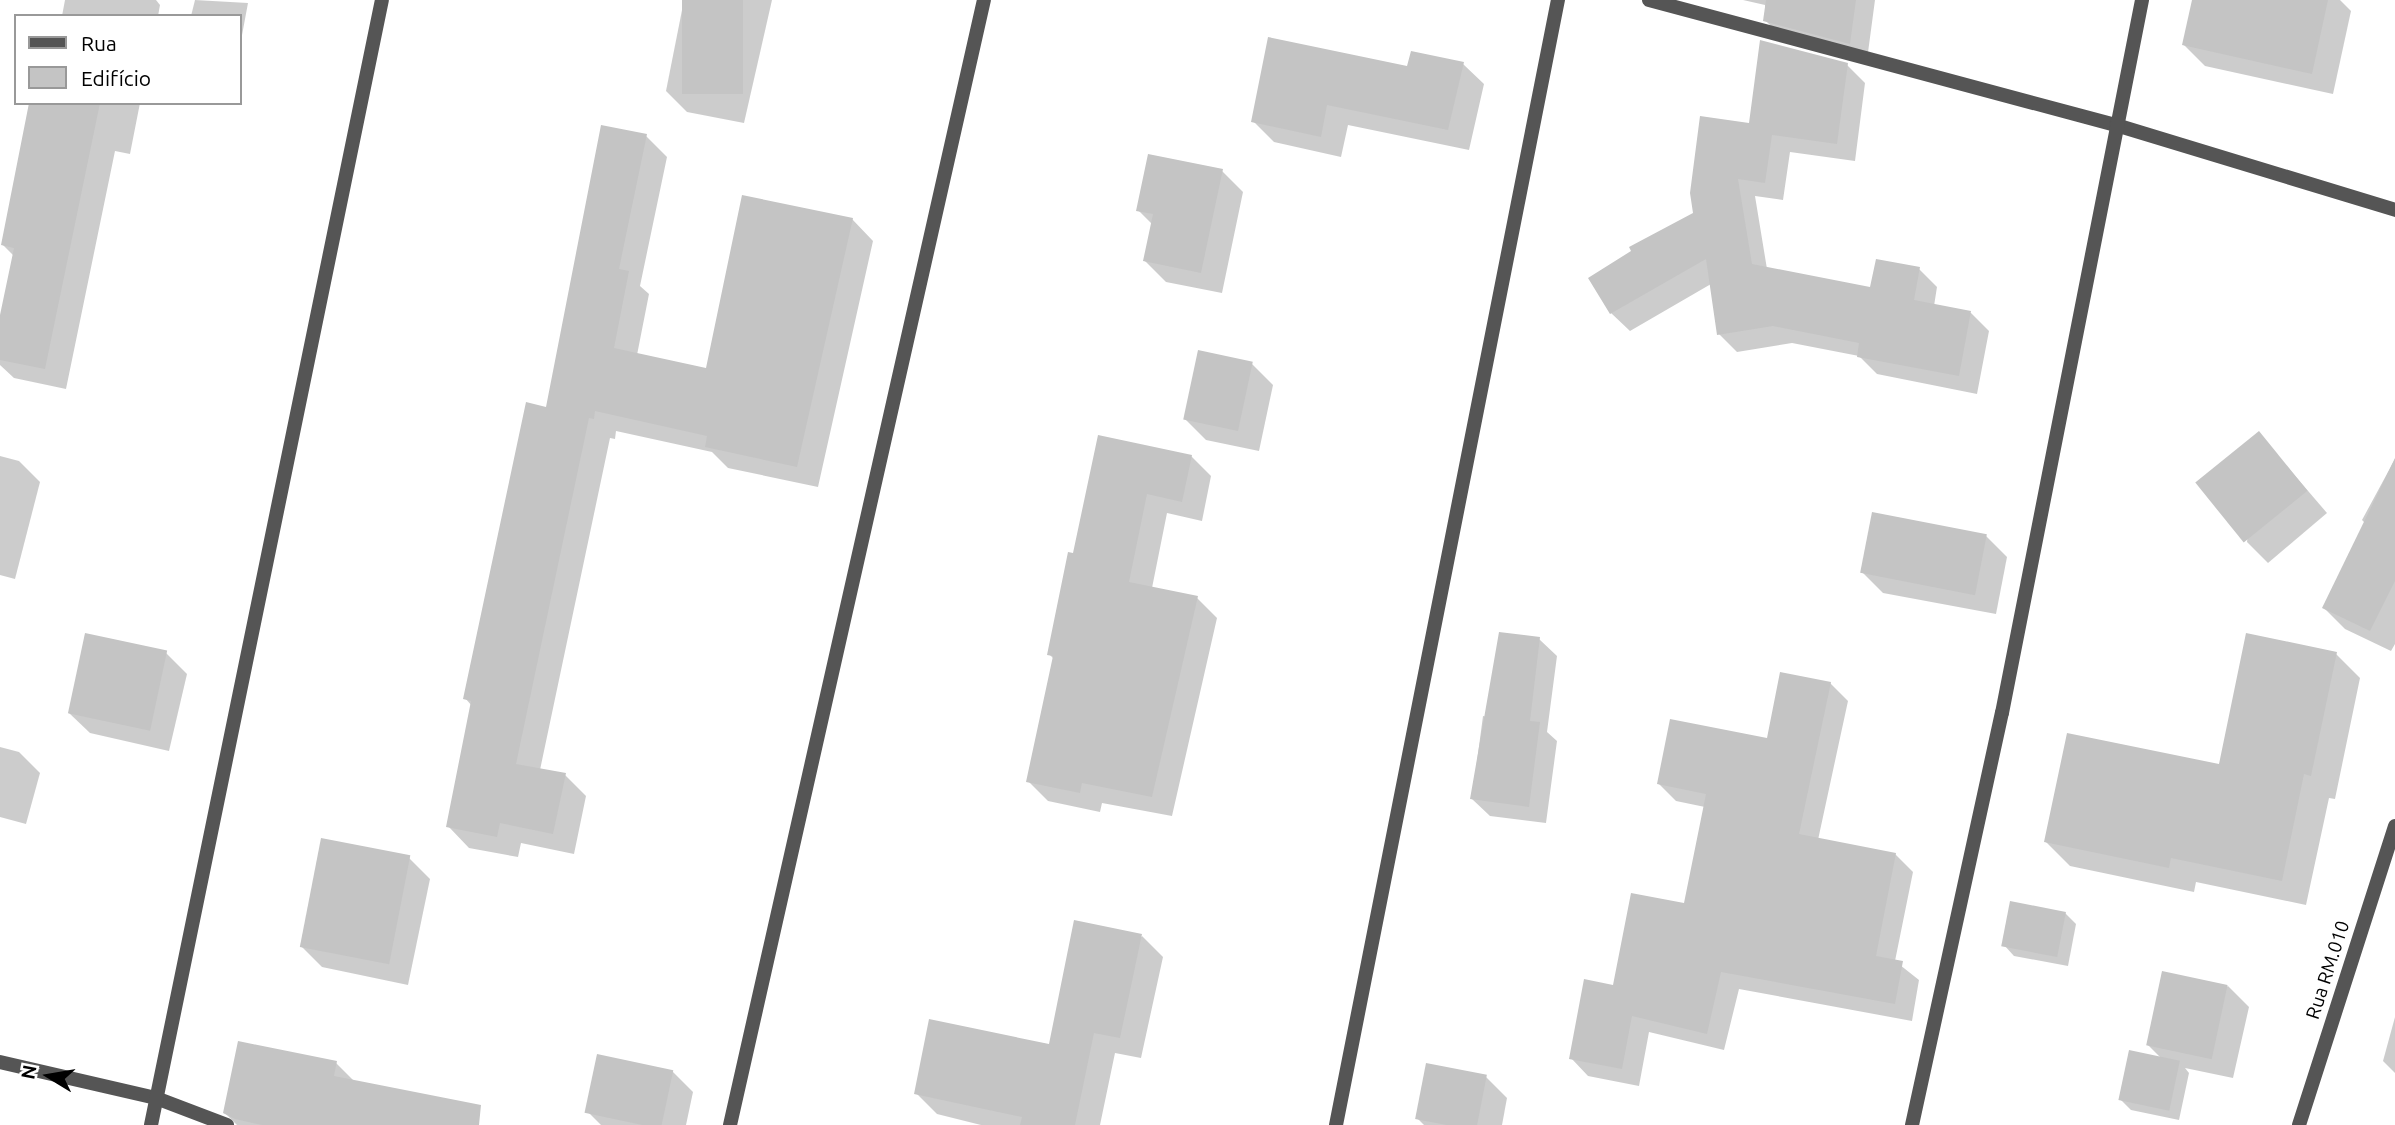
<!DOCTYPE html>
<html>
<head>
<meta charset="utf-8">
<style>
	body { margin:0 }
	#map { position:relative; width:2395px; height:1125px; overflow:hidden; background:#fff; font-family:Ubuntu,sans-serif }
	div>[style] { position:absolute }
	.shadow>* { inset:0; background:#0003 }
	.building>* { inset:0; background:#c4c4c4; transform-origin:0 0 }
	.street>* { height:14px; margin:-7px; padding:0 7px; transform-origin:7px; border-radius:7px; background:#555 }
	span { translate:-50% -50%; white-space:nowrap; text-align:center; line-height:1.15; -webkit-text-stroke:5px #fff; paint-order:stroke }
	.street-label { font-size:19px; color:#000 }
	.legend { position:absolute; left:14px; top:14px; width:228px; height:91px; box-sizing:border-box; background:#fff; border:2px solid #999; margin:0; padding:9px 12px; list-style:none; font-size:21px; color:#000 }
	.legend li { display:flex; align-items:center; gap:14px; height:35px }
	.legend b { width:35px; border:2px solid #999 }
	.north { position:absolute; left:14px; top:1041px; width:70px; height:70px; -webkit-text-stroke:5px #fff; paint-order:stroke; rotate:281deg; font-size:19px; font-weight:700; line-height:28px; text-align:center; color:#000 }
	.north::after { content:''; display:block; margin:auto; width:24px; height:32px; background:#000; clip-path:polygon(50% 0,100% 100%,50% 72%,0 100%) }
</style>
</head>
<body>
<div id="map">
	<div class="shadow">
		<i style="clip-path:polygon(65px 0,156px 0,160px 5px,158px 16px,62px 16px)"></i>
		<i style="clip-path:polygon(195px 0,248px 3px,240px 46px,240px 16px,191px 16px)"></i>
		<i style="clip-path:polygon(684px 0,772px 0,744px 123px,687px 112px,666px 91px)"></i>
		<i style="clip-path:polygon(1743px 0,1875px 0,1867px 60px,1782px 37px,1765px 20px,1765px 5px)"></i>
		<i style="clip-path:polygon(2194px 0,2340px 0,2351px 11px,2333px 94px,2205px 66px,2184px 45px)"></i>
		<i style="clip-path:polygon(1463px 64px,1484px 84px,1469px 150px,1348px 125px,1341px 157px,1274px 142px,1253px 121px,1409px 68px)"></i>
		<i style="clip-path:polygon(1847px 65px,1865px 83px,1855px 161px,1790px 152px,1783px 200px,1755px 196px,1767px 269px,1871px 290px,1919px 269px,1937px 287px,1934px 306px,1971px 313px,1989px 331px,1977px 394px,1877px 374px,1859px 356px,1792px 343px,1737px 352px,1719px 334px,1711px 284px,1630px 331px,1611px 313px,1695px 214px,1750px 125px)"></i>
		<i style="clip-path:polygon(44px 103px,140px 103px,130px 154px,115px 151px,66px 389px,14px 378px,0 365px,0 323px,14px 256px,2px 244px)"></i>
		<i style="clip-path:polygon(646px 136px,667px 157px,640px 286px,649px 294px,637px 355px,707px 370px,852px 219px,873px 241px,818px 487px,728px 468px,712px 452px,616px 431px,615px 439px,610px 438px,540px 770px,565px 775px,586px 796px,574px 854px,521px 843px,518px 857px,469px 848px,448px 826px,472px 706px,465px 698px,548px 410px)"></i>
		<i style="clip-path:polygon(1222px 171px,1243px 192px,1222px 293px,1166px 282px,1145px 261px,1152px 224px,1138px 210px)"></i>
		<i style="clip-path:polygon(1252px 364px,1273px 385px,1259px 451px,1206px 440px,1185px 419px)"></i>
		<i style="clip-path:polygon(2259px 434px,2327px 513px,2268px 563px,2247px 542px)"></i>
		<i style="clip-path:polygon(0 456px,19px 461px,40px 482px,15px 579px,0 575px)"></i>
		<i style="clip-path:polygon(1191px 456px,1211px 476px,1202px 521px,1167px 513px,1152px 588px,1197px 598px,1217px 618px,1172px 816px,1102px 803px,1100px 812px,1048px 801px,1028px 781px,1054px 659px,1049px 654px,1074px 555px)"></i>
		<i style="clip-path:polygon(2395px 459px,2395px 644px,2391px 651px,2345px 629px,2324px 608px,2365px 523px,2362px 520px)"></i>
		<i style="clip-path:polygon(1986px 536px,2007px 557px,1996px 614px,1883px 593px,1862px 572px)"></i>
		<i style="clip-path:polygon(1539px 639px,1557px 656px,1547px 732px,1557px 741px,1546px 823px,1490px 816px,1472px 799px,1483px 716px,1488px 717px)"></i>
		<i style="clip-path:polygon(166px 653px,187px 674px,169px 751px,90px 733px,69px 713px)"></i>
		<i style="clip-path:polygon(2336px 654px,2360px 678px,2335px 799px,2329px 798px,2306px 905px,2196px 882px,2194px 892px,2070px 866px,2046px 842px,2220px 766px)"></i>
		<i style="clip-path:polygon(1830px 683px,1848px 701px,1818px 840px,1895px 854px,1913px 872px,1895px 961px,1919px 980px,1912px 1021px,1739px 989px,1724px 1050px,1649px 1032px,1639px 1086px,1588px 1076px,1571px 1058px,1614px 987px,1686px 905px,1705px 807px,1676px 801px,1659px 784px,1768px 740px)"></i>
		<i style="clip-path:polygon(0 747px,19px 752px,40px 773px,26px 824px,0 817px)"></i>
		<i style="clip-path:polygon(409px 858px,430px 879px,408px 985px,322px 967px,301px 946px)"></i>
		<i style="clip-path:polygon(2065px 913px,2076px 924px,2068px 966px,2014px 956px,2004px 945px)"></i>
		<i style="clip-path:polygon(1142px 936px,1163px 957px,1141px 1058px,1115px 1053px,1100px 1125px,981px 1125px,937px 1114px,916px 1093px,1050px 1046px)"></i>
		<i style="clip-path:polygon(2228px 986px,2249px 1007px,2233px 1078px,2185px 1068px,2189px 1073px,2179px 1120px,2131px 1110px,2120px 1099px,2162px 1059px,2147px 1044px)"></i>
		<i style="clip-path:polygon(2395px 1017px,2395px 1073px,2383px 1061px)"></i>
		<i style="clip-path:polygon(336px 1063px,355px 1082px,444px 1125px,237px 1125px,225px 1113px)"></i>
		<i style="clip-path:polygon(672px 1071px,693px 1092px,686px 1125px,601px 1125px,588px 1112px)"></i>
		<i style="clip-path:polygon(1486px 1077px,1507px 1098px,1502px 1125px,1424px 1125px,1417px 1118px)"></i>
	</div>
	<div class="building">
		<i style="left:682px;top:0;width:61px;height:94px"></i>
		<i style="clip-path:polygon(1766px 0,1856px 0,1850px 44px,1763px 21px)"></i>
		<i style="clip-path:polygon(2192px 0,2328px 0,2312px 74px,2182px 45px)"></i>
		<i style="clip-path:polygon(1268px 37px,1407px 66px,1411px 51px,1464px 62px,1448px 130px,1327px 105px,1321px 137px,1251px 122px)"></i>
		<i style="clip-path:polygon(1760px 40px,1848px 63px,1837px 144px,1772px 135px,1765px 183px,1738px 179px,1752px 264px,1870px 287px,1876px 259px,1920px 267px,1914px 300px,1971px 311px,1959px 376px,1857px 357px,1859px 343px,1773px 326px,1717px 335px,1706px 259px,1610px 314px,1588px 278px,1631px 251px,1629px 247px,1693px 213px,1690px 193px,1700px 116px,1749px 123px)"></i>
		<i style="clip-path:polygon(29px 103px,100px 103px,45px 369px,0 360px,0 315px,14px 248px,1px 245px)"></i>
		<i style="clip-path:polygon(601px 125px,647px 134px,619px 269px,629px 271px,614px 348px,706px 368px,742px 195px,853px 218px,797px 467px,705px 447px,707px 436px,595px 411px,594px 419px,589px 418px,516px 764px,566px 773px,553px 834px,500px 823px,497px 837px,446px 827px,471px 701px,463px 699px,526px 402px,546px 407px)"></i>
		<i style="clip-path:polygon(1148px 154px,1223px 169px,1201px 273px,1143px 261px,1153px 214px,1136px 211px)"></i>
		<i style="left:1198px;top:350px;width:56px;height:71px;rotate:12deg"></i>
		<i style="left:2259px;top:431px;width:77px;height:82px;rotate:51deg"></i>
		<i style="clip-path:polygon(1098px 435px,1192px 455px,1182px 502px,1147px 494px,1129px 582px,1198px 596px,1152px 797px,1082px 783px,1080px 793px,1026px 782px,1053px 656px,1047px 655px,1068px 552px,1073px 553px)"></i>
		<i style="clip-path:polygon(2395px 458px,2395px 581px,2370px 631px,2322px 608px)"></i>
		<i style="left:1872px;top:512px;width:117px;height:62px;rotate:11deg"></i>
		<i style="clip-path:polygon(1499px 632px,1540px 637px,1530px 721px,1540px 722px,1529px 807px,1470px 799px)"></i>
		<i style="left:85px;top:633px;width:84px;height:82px;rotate:12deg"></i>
		<i style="clip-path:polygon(2246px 633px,2337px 652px,2311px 776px,2304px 774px,2282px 881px,2171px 858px,2169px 868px,2044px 842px,2067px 733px,2219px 764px)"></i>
		<i style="clip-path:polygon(1780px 672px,1831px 682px,1799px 834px,1896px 853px,1876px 956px,1903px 961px,1895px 1004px,1721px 972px,1707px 1034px,1632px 1016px,1622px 1069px,1569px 1059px,1584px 979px,1613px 985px,1631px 893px,1684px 903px,1706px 794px,1657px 784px,1670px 719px,1767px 738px)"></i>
		<i style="left:321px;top:838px;width:91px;height:111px;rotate:11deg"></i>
		<i style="left:2010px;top:901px;width:57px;height:46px;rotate:11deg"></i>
		<i style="clip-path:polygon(1074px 920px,1142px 934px,1120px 1038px,1094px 1033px,1075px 1125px,1020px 1125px,1022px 1117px,914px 1094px,929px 1019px,1049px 1044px)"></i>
		<i style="left:2162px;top:971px;width:67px;height:76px;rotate:12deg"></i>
		<i style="clip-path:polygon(238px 1041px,337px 1061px,334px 1076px,481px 1105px,479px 1125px,262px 1125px,235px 1119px,223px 1113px)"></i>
		<i style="left:2129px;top:1050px;width:52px;height:51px;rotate:12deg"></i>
		<i style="left:597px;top:1054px;width:78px;height:60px;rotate:12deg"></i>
		<i style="left:1426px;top:1063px;width:62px;height:57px;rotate:11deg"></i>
	</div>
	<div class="street">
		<i style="left:1649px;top:0;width:483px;rotate:15deg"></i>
		<i style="left:2116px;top:125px;width:292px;rotate:16.9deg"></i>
		<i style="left:0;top:1062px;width:160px;rotate:13deg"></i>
		<i style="left:156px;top:1098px;width:76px;rotate:20.8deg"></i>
		<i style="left:151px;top:1125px;width:1148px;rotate:-78.4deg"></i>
		<i style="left:730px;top:1125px;width:1153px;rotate:-77.28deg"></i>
		<i style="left:1336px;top:1125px;width:1147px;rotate:-78.84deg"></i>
		<i style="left:1912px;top:1125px;width:422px;rotate:-77.7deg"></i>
		<i style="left:2002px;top:713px;width:727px;rotate:-78.89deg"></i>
		<i style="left:2299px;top:1125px;width:314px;rotate:-72.2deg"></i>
	</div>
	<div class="street-label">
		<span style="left:2328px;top:970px;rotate:-72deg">Rua RM.010</span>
	</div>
	<ul class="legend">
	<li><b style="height:9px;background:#555"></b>Rua</li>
	<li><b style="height:19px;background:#c4c4c4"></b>Edifício</li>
	</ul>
	<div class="north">N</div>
</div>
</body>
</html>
